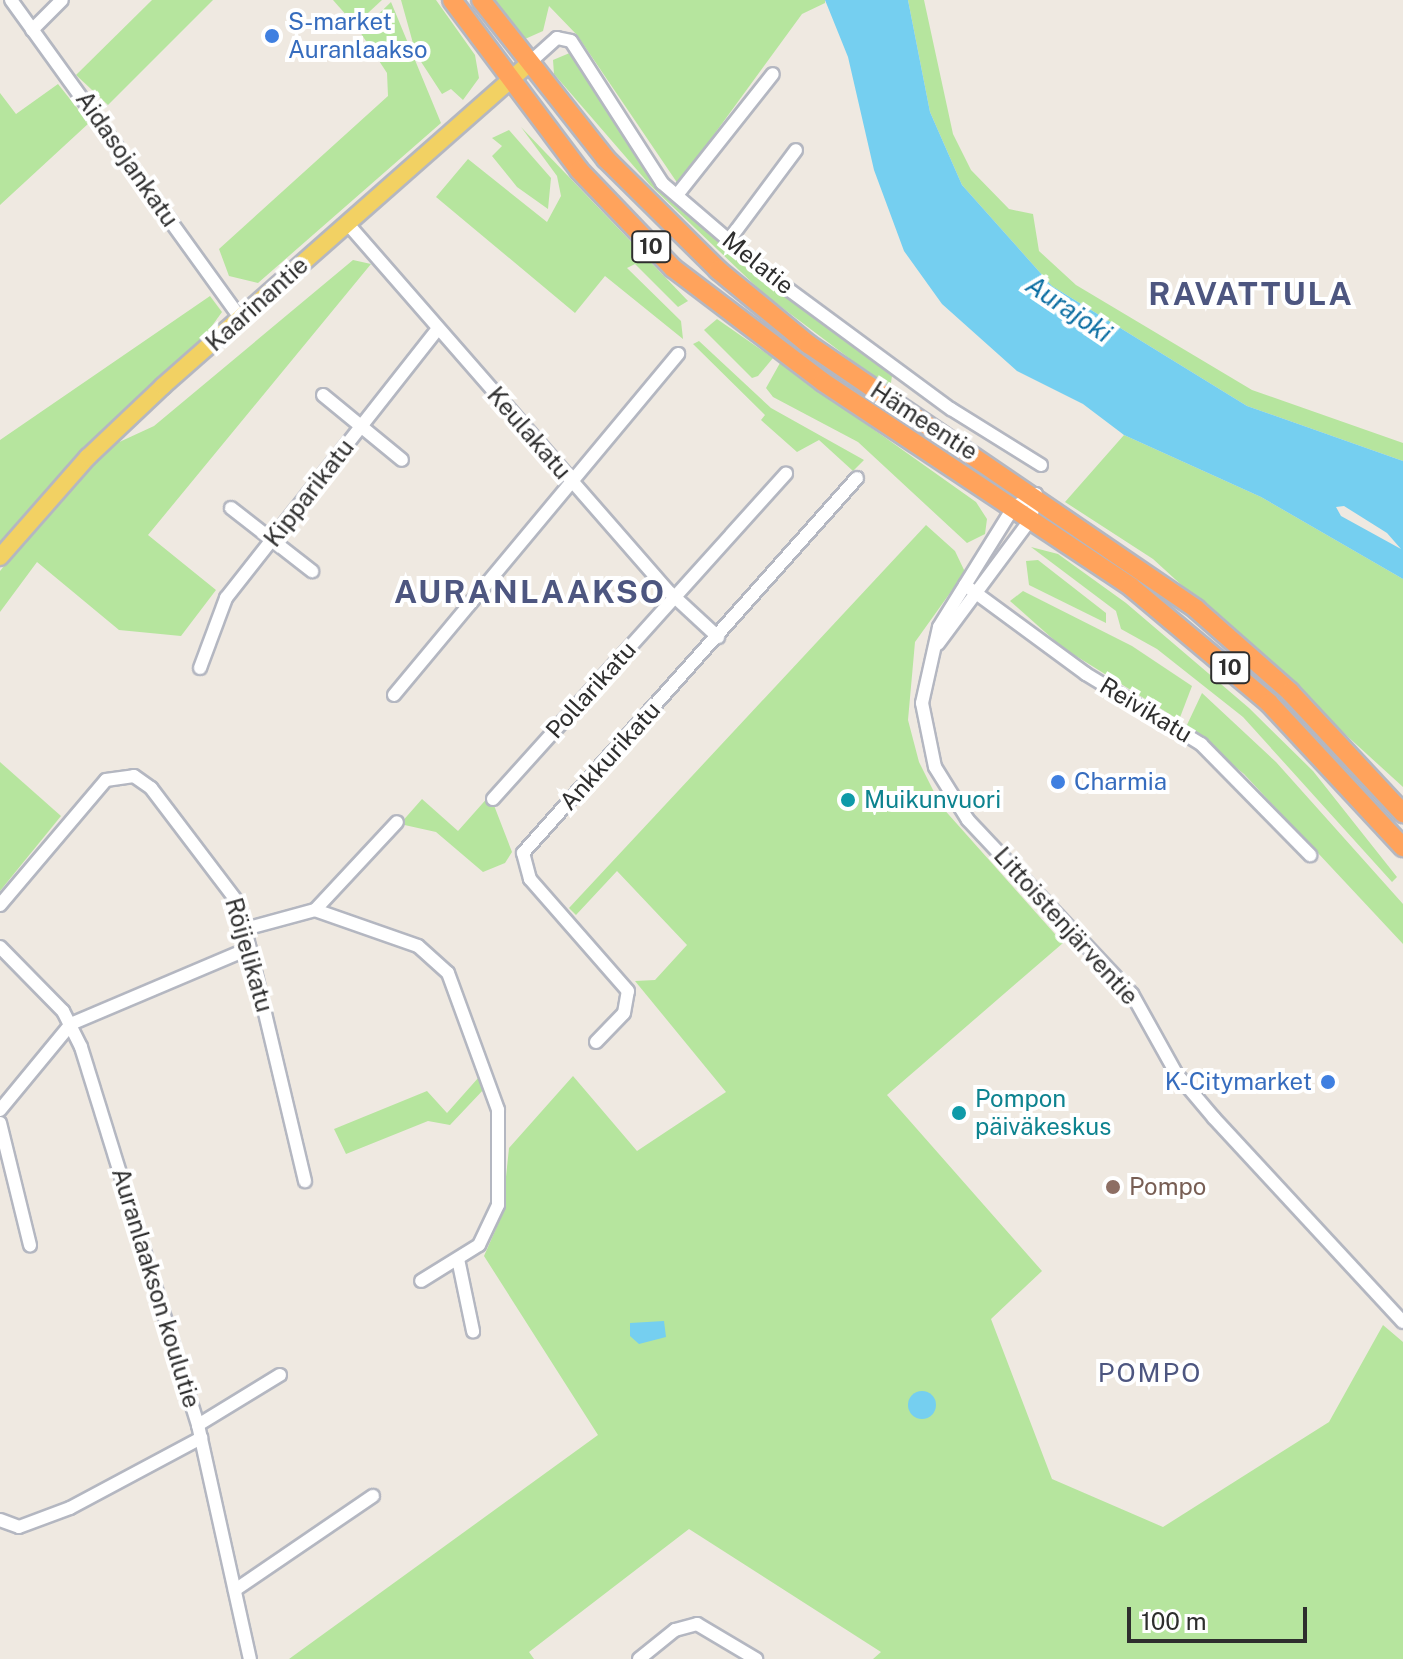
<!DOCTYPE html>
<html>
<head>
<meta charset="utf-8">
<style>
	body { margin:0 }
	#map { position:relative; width:1403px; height:1659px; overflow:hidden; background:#efe9e1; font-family:"Public Sans",sans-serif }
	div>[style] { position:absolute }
	.green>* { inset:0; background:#b6e59e }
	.water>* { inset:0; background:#75cff0 }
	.round { border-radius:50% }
	.roads { filter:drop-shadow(2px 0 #b4b7c1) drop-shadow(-2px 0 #b4b7c1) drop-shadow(0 2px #b4b7c1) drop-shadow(0 -2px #b4b7c1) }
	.minor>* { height:12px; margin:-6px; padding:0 6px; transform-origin:6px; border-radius:6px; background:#fff }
	.major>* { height:16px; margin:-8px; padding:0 8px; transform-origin:8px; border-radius:8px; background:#f2d163 }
	.highway>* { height:18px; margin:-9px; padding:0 9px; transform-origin:9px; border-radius:9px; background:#ffa35c }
	.dots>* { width:22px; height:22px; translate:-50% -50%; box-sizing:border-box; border:4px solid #fff; border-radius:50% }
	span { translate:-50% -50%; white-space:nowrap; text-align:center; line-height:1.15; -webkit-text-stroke:8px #fff; paint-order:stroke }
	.shield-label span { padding:2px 6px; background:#fff; border:2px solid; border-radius:6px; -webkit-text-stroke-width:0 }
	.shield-label { font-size:22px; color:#2e2e2e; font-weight:700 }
	.shop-label { font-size:24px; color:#366cbe }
	.left { translate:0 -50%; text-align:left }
	.right { translate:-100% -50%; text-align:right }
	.street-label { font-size:24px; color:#2e2e2e }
	.culture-label { font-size:24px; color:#0d838f }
	.education-label { font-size:24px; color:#785e54 }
	.water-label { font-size:26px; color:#0d6fa3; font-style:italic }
	.neighbourhood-label { font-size:26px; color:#4d5680; letter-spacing:2px }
	.district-label { font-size:32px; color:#4d5680; font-weight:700; letter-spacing:2px }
	.scale { position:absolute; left:1127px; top:1607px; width:180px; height:36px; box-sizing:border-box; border:4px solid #2e2e2e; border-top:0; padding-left:10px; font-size:24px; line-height:28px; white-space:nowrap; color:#2e2e2e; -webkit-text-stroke:6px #fff; paint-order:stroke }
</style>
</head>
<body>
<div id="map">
	<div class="green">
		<i style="clip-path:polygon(152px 0,213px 0,108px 105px,76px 75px)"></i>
		<i style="clip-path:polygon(333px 0,382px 0,355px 25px)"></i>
		<i style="clip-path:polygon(401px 0,436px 0,475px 55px,479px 78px,463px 100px,451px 89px,442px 94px,416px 54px)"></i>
		<i style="clip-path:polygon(494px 0,825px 0,825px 3px,802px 14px,678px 184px,577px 35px,549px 6px,543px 31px,525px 39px)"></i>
		<i style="clip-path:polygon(908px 0,924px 0,953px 134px,971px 170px,1009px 209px,1033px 214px,1039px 251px,1076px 285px,1252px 390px,1403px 443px,1403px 461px,1247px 406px,1052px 286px,962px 185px,930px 112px)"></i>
		<i style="clip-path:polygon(391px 2px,441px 123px,258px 283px,229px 276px,219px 249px,388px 96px,387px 73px,360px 32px)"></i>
		<i style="clip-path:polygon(572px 52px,669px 195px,768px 282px,892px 376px,890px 389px,764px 294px,650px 185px,554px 74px,553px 60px)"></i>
		<i style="clip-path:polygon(58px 84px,89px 123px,0 205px,0 93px,16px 114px)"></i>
		<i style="clip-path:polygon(521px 127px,688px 301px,678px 307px,635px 264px,627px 268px,681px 321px,683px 339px,605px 276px,575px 313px,436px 197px,468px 159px,547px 222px,561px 196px,557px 176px)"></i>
		<i style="clip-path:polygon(509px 130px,551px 178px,548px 209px,517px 187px,492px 156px,502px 146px,492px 138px)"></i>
		<i style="clip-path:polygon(353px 260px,371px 264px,148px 535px,216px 590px,181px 636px,119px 630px,37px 562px,0 612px,0 571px,86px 468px,115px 444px,154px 426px)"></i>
		<i style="clip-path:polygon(210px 296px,222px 312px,201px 341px,106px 426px,0 544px,0 440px)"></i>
		<i style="clip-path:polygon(717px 319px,773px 358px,758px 376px,752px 378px,704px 330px)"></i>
		<i style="clip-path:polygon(699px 341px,771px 408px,864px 460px,853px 471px,819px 440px,797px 452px,761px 420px,765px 415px,693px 344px)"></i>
		<i style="clip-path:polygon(780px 363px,976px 502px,987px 519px,985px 534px,967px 543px,858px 442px,773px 397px,766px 388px)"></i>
		<i style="clip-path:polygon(1124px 435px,1261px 497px,1403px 579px,1403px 787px,1153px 559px,1065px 502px)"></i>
		<i style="clip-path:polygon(926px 525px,955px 551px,965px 572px,915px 642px,908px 720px,919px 762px,941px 806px,1063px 943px,887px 1095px,1042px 1271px,991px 1319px,1052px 1479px,1163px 1527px,1329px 1422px,1383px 1325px,1403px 1342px,1403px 1659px,873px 1659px,881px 1652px,689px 1529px,529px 1652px,534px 1659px,289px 1659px,598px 1435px,484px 1256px,502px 1215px,509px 1148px,573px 1076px,637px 1151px,726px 1092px,635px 981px,655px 980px,687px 945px,617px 871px,576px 915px,569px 908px)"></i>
		<i style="clip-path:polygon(1031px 547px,1058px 554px,1126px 603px,1249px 708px,1313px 771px,1397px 877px,1392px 882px,1243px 717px,1157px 649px,1121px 629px,1116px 611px)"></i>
		<i style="clip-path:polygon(1038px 560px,1106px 613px,1106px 623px,1029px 585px,1026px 561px)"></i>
		<i style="clip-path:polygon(1023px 591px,1132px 646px,1192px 686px,1179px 720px,1063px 648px,1010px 601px)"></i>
		<i style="clip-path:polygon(1202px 693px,1276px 762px,1403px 904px,1403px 944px,1244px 774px,1186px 727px)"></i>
		<i style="clip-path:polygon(0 762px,61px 816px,0 891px)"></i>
		<i style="clip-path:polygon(490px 795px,512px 852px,505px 863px,483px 872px,436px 832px,400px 824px,422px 799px,458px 831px)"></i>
		<i style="clip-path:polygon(479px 1077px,485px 1088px,450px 1125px,428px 1121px,346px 1154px,334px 1129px,427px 1091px,447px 1113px)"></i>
	</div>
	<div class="water">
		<i style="clip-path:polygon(evenodd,825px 0,908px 0,930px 112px,962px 185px,1052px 286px,1247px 406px,1403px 461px,1403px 579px,1261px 497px,1124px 435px,1083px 404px,1017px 371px,942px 304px,904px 251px,874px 170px,848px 57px,825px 0,1344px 506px,1387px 533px,1401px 549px,1341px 516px,1336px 507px,1344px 506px)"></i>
		<i style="clip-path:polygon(664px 1321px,666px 1337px,639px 1344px,630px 1336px,630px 1323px)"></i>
		<i class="round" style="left:908px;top:1391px;width:28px;height:28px"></i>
	</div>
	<div class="roads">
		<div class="minor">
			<i style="left:11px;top:0;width:393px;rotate:54.2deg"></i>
			<i style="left:32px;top:30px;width:42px;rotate:-45deg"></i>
			<i style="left:528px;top:64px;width:39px;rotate:-42deg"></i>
			<i style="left:557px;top:38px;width:14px;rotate:12deg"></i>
			<i style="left:571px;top:41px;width:169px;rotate:57.3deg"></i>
			<i style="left:662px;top:183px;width:146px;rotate:40.6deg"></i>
			<i style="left:773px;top:278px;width:221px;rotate:36.4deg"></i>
			<i style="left:951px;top:409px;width:106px;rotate:31.9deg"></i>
			<i style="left:677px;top:195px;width:154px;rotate:-51.6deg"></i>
			<i style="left:347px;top:223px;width:486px;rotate:48.9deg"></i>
			<i style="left:666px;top:589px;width:71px;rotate:42.7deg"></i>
			<i style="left:729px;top:240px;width:112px;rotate:-53.3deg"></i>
			<i style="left:323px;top:395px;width:102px;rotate:39.4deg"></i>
			<i style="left:1036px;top:494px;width:27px;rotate:149deg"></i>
			<i style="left:1013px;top:508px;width:140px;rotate:121.9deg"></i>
			<i style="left:939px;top:627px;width:78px;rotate:102.6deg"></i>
			<i style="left:922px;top:703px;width:65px;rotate:78.5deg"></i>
			<i style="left:935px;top:767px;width:62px;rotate:58.1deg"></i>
			<i style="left:968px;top:820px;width:239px;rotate:46.7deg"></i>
			<i style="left:1132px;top:994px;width:90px;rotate:60.9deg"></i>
			<i style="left:1176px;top:1073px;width:59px;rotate:49.8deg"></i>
			<i style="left:1214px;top:1118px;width:278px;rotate:47.2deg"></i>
			<i style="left:231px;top:508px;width:103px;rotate:37.9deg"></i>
			<i style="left:965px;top:585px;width:150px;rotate:36.3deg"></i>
			<i style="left:1086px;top:674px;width:135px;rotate:31.3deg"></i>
			<i style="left:1201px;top:744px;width:156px;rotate:45.5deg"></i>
			<i style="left:938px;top:644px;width:156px;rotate:-53.4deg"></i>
			<i style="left:1031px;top:519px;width:25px;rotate:-79deg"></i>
			<i style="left:200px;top:668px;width:75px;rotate:-69.6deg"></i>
			<i style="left:226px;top:598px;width:342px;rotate:-51.8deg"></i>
			<i style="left:394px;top:695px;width:444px;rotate:-50.2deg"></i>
			<i style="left:493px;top:799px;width:438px;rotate:-48deg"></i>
			<i style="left:0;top:905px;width:164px;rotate:-49.7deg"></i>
			<i style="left:106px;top:780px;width:28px;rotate:-8deg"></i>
			<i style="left:134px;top:776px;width:21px;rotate:35deg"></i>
			<i style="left:151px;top:788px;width:146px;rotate:52.8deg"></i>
			<i style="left:239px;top:904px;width:285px;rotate:76.6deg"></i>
			<i style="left:315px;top:910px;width:120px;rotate:-47deg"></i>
			<i style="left:245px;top:929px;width:73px;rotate:-15.2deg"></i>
			<i style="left:315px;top:910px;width:109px;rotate:19.3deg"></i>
			<i style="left:418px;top:946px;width:40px;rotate:42deg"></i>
			<i style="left:448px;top:973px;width:146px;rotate:69.9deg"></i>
			<i style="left:498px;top:1110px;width:95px;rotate:90deg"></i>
			<i style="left:498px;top:1205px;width:44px;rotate:115.4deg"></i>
			<i style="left:479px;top:1245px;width:68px;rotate:148.2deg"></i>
			<i style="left:0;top:947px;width:90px;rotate:45.5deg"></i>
			<i style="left:63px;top:1011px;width:40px;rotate:63.4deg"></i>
			<i style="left:81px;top:1047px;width:396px;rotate:72.8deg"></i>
			<i style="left:198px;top:1425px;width:240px;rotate:77.5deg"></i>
			<i style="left:596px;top:1042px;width:40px;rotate:-46deg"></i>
			<i style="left:624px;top:1013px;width:22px;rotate:-80deg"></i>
			<i style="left:628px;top:991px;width:149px;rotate:-131.2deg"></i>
			<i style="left:530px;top:879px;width:27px;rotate:-105deg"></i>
			<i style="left:523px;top:853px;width:502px;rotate:-48.31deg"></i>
			<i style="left:0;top:1110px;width:112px;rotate:-50.5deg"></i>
			<i style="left:71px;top:1024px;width:194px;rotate:-23deg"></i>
			<i style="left:0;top:1123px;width:126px;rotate:76.2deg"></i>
			<i style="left:458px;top:1259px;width:74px;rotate:78.2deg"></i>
			<i style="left:198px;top:1425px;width:96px;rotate:-31.4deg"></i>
			<i style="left:0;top:1520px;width:20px;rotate:20deg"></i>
			<i style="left:19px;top:1527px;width:54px;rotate:-20.4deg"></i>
			<i style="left:70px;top:1508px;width:149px;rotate:-28.1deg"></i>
			<i style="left:235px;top:1590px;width:167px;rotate:-34.3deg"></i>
			<i style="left:639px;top:1659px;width:46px;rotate:-38.9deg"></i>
			<i style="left:675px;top:1630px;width:23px;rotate:-15deg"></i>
			<i style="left:697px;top:1624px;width:69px;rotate:30.7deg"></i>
		</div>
		<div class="major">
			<i style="left:0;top:557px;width:133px;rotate:-48.7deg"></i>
			<i style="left:88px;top:457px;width:103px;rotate:-43.4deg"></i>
			<i style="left:163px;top:386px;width:487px;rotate:-41.4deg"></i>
		</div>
		<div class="highway">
			<i style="left:452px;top:0;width:212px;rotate:53.2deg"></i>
			<i style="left:579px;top:170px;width:136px;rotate:46.2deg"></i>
			<i style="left:673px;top:268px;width:188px;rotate:37.2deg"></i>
			<i style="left:823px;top:382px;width:370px;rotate:33.6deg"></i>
			<i style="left:1131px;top:587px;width:180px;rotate:40deg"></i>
			<i style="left:1269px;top:703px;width:197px;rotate:47.1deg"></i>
			<i style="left:481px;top:0;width:202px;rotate:51.8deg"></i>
			<i style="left:606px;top:159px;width:158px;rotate:44.7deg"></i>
			<i style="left:718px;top:270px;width:117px;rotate:39.4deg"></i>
			<i style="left:808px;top:344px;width:470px;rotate:34.3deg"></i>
			<i style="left:1196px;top:609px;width:125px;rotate:41.4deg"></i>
			<i style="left:1290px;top:692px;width:166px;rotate:47deg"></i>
		</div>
	</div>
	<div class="dots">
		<i style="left:272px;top:36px;background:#3f7fe0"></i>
		<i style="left:1058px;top:782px;background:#3f7fe0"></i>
		<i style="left:848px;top:800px;background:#0f9aa8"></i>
		<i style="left:1328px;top:1082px;background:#3f7fe0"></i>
		<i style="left:959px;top:1113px;background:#0f9aa8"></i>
		<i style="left:1113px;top:1187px;background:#8d6e63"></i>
	</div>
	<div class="shield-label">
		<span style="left:651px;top:247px">10</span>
		<span style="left:1230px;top:668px">10</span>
	</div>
	<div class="shop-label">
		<span class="left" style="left:288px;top:36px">S-market<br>Auranlaakso</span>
		<span class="left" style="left:1074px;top:782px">Charmia</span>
		<span class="right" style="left:1312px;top:1082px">K-Citymarket</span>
	</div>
	<div class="street-label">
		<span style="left:127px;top:159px;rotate:55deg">Aidasojankatu</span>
		<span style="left:758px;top:263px;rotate:39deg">Melatie</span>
		<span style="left:257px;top:304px;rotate:-42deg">Kaarinantie</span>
		<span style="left:924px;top:421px;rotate:33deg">Hämeentie</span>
		<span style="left:529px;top:433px;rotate:49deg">Keulakatu</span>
		<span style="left:309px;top:493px;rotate:-52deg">Kipparikatu</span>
		<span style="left:591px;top:690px;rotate:-48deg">Pollarikatu</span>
		<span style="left:1146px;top:710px;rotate:31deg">Reivikatu</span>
		<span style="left:610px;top:756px;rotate:-48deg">Ankkurikatu</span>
		<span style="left:1066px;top:926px;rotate:48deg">Littoistenjärventie</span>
		<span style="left:249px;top:955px;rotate:74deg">Röijelikatu</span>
		<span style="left:156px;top:1288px;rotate:73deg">Auranlaakson koulutie</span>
	</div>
	<div class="culture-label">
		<span class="left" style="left:864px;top:800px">Muikunvuori</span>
		<span class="left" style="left:975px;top:1113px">Pompon<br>päiväkeskus</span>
	</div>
	<div class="education-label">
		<span class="left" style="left:1129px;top:1187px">Pompo</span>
	</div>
	<div class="water-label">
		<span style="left:1069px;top:309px;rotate:34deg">Aurajoki</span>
	</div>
	<div class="neighbourhood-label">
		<span style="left:1150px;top:1373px">POMPO</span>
	</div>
	<div class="district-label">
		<span style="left:1251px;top:294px">RAVATTULA</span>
		<span style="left:530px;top:592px">AURANLAAKSO</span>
	</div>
	<div class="scale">100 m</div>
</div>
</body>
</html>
